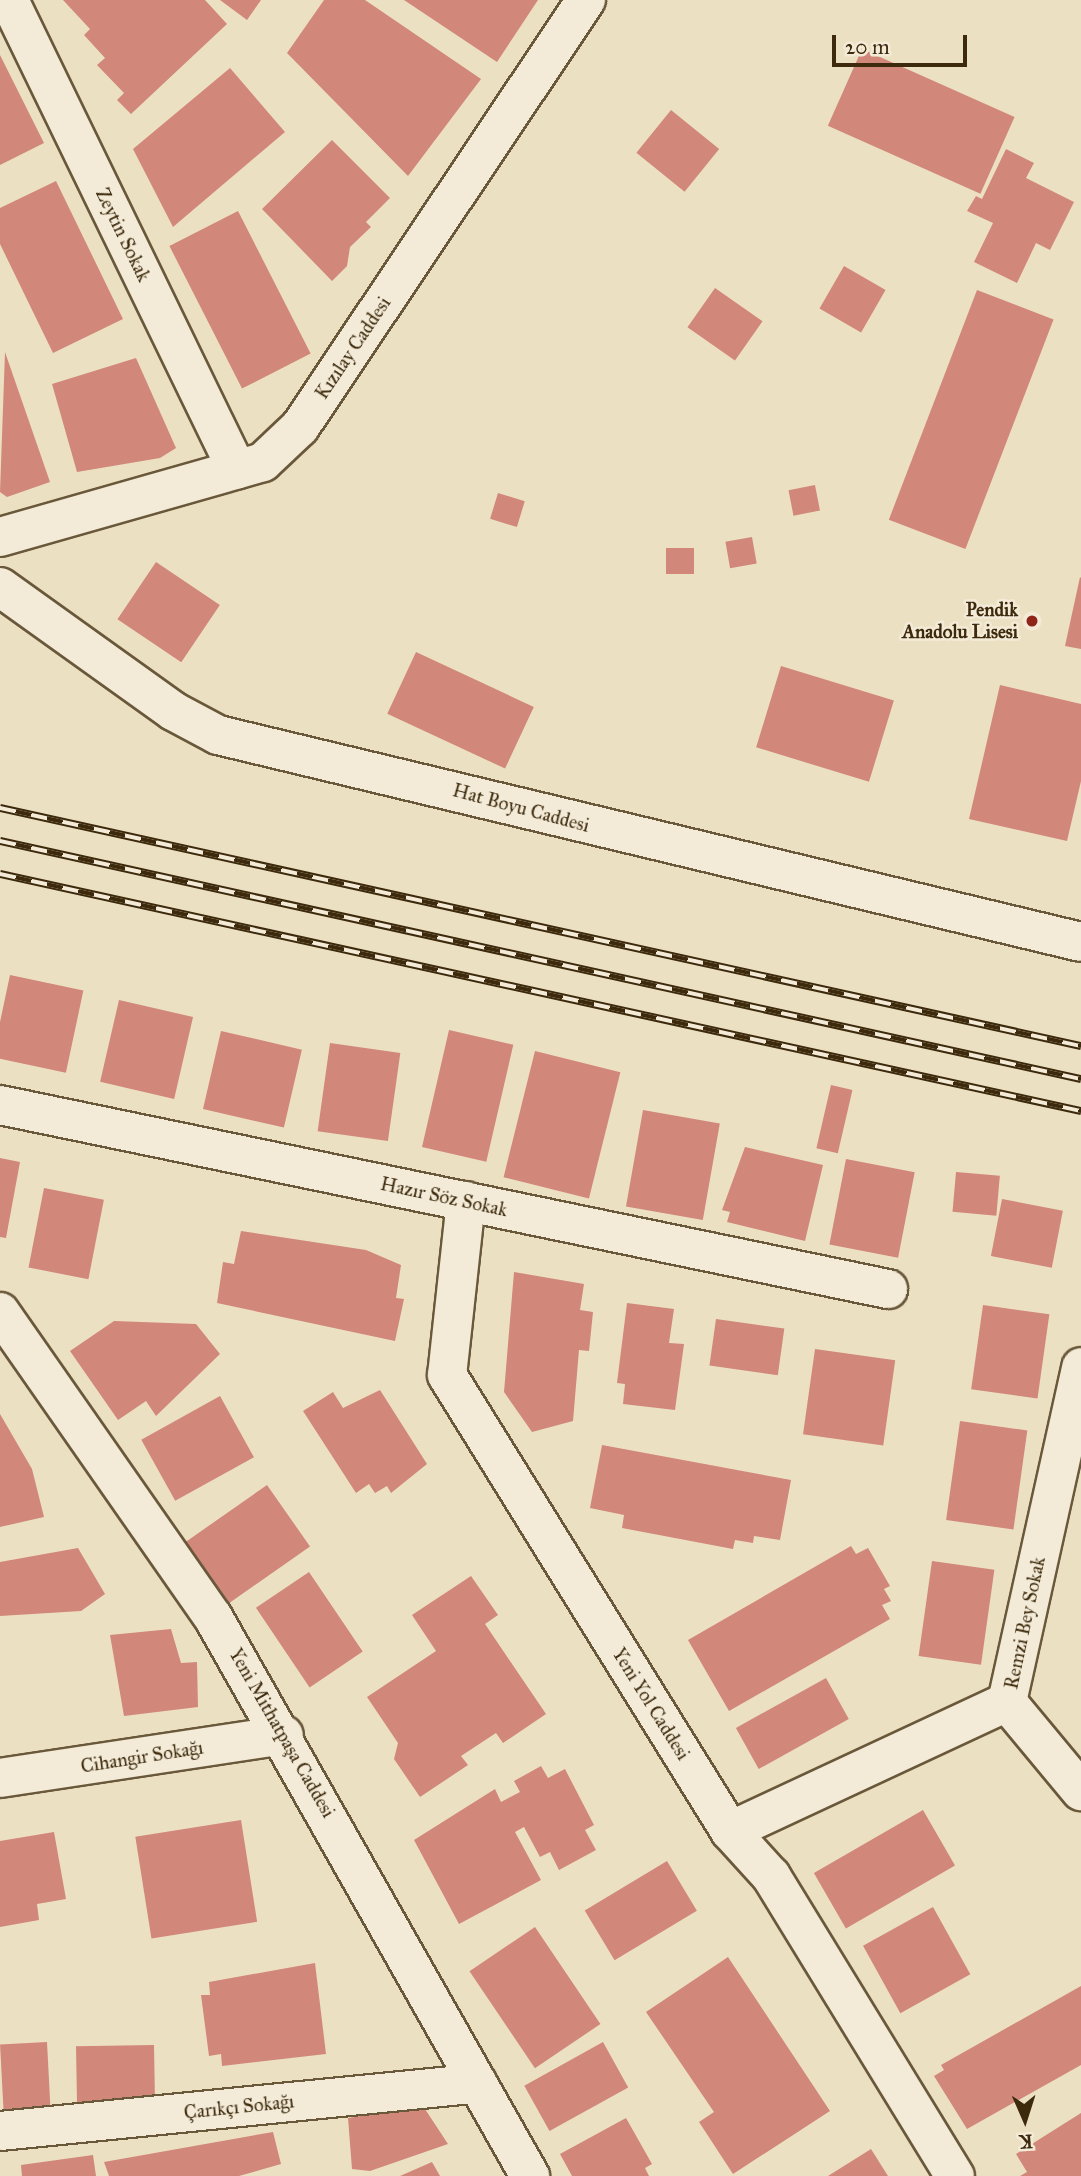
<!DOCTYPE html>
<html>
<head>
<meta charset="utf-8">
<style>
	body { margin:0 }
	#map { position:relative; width:1081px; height:2176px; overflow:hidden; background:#ece0c3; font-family:"IM FELL Great Primer",serif }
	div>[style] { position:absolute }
	.building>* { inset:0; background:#d1877a; transform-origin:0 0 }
	.roads { filter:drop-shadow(2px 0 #69583a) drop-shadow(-2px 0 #69583a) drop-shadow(0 2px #69583a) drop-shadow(0 -2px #69583a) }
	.street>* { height:38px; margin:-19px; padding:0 19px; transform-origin:19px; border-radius:19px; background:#f3ebd8 }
	.secondary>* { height:38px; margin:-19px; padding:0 19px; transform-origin:19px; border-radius:19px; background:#f3ebd8 }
	.rail>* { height:8px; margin-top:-4px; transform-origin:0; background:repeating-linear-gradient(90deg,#f3ebd8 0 16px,#3d2a0d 0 32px); box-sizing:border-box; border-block:2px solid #3d2a0d }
	.dots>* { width:19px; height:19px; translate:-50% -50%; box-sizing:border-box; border:4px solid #f3ebd8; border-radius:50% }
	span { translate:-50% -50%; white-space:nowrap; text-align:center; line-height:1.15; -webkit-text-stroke:5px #f3ebd8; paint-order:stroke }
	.street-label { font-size:19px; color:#3d2a0d }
	.poi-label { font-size:19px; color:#3d2a0d; font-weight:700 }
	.right { translate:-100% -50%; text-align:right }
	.north { position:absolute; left:990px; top:2085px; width:70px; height:70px; -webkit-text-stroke:5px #f3ebd8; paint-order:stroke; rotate:177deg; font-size:19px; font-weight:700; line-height:28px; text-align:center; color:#3d2a0d }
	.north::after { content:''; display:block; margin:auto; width:24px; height:32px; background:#3d2a0d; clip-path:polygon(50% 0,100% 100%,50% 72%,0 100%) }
	.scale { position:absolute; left:832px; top:35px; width:135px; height:32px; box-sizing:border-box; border:4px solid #3d2a0d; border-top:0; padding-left:9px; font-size:21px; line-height:24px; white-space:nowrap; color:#3d2a0d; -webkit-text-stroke:5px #f3ebd8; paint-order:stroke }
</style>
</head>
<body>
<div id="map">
	<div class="building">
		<i style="clip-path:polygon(63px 0,205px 0,227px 24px,131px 114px,117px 100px,124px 93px,97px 65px,105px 58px,84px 35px,90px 29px)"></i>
		<i style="clip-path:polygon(220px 0,261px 0,247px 20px)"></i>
		<i style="clip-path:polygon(324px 0,365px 0,481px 79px,408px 176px,287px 53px)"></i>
		<i style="clip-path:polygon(404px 0,538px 0,497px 62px)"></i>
		<i style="left:862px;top:49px;width:167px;height:84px;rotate:24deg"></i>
		<i style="clip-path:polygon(0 55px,44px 143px,0 165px)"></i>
		<i style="clip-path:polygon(230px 68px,285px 132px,173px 227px,133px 149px)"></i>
		<i style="left:671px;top:110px;width:62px;height:55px;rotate:39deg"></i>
		<i style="clip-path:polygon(332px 140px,390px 198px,366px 222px,371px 227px,350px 247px,347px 266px,332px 281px,262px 209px)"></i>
		<i style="clip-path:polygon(1006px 149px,1034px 163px,1026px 178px,1074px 202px,1050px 250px,1036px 243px,1017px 283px,974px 262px,993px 223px,967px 211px,976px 196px,982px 199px)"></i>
		<i style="clip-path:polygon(56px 181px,123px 319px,53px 353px,0 244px,0 208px)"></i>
		<i style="left:238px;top:211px;width:160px;height:77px;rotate:63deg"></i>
		<i style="left:844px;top:266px;width:48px;height:49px;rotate:30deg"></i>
		<i style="left:715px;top:288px;width:58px;height:48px;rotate:35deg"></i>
		<i style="left:977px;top:290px;width:82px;height:246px;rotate:21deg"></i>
		<i style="clip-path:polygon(5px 352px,50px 482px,7px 497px,0 492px)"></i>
		<i style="clip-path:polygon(136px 358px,176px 448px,160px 458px,77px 472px,52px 384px)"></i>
		<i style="left:815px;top:485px;width:26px;height:27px;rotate:79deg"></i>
		<i style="left:498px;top:493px;width:28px;height:27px;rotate:17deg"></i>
		<i style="left:752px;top:537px;width:27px;height:27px;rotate:80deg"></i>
		<i style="left:694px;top:548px;width:26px;height:28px;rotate:90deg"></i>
		<i style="left:156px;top:562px;width:77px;height:69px;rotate:34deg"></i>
		<i style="clip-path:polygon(1080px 577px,1081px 578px,1081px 649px,1065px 646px)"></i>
		<i style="left:416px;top:652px;width:130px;height:68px;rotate:25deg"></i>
		<i style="left:781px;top:666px;width:118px;height:85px;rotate:17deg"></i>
		<i style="clip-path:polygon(1000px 685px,1081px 704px,1081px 781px,1067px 841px,969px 819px)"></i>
		<i style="left:10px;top:975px;width:75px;height:84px;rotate:12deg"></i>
		<i style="left:119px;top:1000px;width:76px;height:84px;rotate:13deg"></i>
		<i style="left:449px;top:1030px;width:66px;height:120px;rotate:13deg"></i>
		<i style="left:221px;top:1031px;width:83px;height:80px;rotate:13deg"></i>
		<i style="left:330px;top:1043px;width:71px;height:89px;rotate:8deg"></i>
		<i style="left:535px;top:1051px;width:88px;height:130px;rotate:14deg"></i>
		<i style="left:831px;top:1085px;width:22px;height:65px;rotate:13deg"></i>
		<i style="left:643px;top:1110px;width:78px;height:98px;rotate:10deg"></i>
		<i style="clip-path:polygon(745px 1147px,823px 1165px,805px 1241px,727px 1222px,730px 1212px,722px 1210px)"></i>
		<i style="clip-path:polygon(0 1158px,20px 1162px,6px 1238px,0 1237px)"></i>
		<i style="left:846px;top:1159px;width:70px;height:87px;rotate:11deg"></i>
		<i style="left:956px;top:1172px;width:44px;height:40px;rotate:5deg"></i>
		<i style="left:44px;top:1188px;width:61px;height:81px;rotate:11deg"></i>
		<i style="left:1002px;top:1199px;width:62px;height:58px;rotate:11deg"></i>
		<i style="clip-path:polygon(241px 1231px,366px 1250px,401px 1265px,396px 1298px,404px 1299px,395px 1341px,217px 1303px,223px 1262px,234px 1264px)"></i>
		<i style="clip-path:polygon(514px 1272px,584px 1284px,580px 1310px,593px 1312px,589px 1351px,579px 1350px,573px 1421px,532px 1432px,504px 1392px)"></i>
		<i style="clip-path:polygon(627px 1303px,674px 1309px,669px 1343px,684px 1344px,675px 1410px,623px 1404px,625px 1384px,617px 1383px)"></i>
		<i style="left:983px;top:1305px;width:67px;height:85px;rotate:8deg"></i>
		<i style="left:716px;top:1319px;width:69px;height:47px;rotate:8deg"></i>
		<i style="clip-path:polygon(114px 1321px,196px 1324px,220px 1354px,156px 1416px,146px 1401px,118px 1420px,70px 1351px)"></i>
		<i style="left:815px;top:1349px;width:81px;height:86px;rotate:8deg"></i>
		<i style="clip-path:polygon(380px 1390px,427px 1464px,391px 1493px,387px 1486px,375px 1493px,369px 1484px,356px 1493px,303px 1411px,333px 1392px,343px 1408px)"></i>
		<i style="left:220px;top:1396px;width:70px;height:90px;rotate:61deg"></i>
		<i style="clip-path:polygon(0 1414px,32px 1469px,44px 1517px,0 1527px)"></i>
		<i style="left:960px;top:1421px;width:68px;height:100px;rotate:8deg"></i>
		<i style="clip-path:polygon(602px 1445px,791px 1480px,780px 1540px,754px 1536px,753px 1543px,735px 1540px,733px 1549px,622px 1528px,624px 1515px,590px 1508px)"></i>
		<i style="left:267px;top:1485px;width:75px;height:102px;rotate:55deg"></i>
		<i style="clip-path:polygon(851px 1546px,856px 1554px,868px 1548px,890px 1586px,884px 1589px,891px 1601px,882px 1605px,890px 1619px,729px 1711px,688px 1640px)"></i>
		<i style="clip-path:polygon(78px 1548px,105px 1594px,81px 1611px,0 1616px,0 1562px)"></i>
		<i style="left:932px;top:1561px;width:63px;height:96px;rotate:8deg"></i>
		<i style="left:309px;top:1572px;width:96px;height:64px;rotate:56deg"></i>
		<i style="clip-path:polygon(471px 1576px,498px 1615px,485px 1624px,546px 1714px,503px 1743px,496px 1733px,461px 1756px,468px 1765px,420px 1797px,394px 1759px,398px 1743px,367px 1697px,436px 1651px,412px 1615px)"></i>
		<i style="clip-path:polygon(171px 1629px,181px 1663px,197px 1662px,198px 1707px,124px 1716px,110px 1635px)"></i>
		<i style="left:826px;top:1678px;width:47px;height:103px;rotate:61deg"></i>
		<i style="clip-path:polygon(541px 1766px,548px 1778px,565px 1769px,594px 1825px,585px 1830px,596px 1850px,559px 1870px,550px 1852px,540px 1857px,524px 1827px,515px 1832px,541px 1880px,459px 1924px,414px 1840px,495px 1789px,501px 1802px,520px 1792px,514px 1781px)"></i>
		<i style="left:923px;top:1810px;width:64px;height:126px;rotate:60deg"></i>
		<i style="left:241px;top:1820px;width:103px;height:107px;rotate:81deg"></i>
		<i style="clip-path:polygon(54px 1832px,66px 1899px,37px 1904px,39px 1920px,0 1927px,0 1841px)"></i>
		<i style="left:667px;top:1861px;width:58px;height:96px;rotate:59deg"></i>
		<i style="left:933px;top:1907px;width:77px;height:80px;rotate:61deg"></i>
		<i style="left:535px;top:1927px;width:117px;height:79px;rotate:56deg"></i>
		<i style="clip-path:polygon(728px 1957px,830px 2111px,733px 2174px,699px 2122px,714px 2112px,646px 2012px)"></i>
		<i style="clip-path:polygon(315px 1963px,326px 2054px,222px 2066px,221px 2054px,209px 2056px,201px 1995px,210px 1995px,209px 1982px)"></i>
		<i style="clip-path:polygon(1081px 1986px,1081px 2065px,967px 2129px,934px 2076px,944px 2070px,941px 2065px)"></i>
		<i style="left:47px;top:2042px;width:76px;height:47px;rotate:87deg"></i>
		<i style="left:603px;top:2042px;width:52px;height:90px;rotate:61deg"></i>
		<i style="left:154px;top:2045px;width:57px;height:78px;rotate:89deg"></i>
		<i style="clip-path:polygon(423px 2106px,448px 2144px,370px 2171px,352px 2169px,348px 2118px)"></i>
		<i style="clip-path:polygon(1081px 2113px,1081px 2176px,1020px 2176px,1027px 2172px,1016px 2154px)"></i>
		<i style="clip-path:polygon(626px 2118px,652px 2164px,645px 2168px,649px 2176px,572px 2176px,560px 2154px)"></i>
		<i style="clip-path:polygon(273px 2132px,281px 2164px,239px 2176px,109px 2176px,104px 2162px)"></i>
		<i style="clip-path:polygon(871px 2149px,888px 2176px,828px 2176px)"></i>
		<i style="clip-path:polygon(93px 2155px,96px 2176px,22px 2176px,21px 2165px)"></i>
		<i style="clip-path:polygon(432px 2162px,440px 2176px,400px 2176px)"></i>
	</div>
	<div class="roads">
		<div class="street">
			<i style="left:9px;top:0;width:522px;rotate:64.12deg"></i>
			<i style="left:0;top:537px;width:273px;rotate:-15.9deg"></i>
			<i style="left:263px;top:462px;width:51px;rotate:-43.4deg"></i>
			<i style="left:300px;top:427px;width:514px;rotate:-56.19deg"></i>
			<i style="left:0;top:1105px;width:907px;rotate:11.71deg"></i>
			<i style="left:466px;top:1201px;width:175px;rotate:96.2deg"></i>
			<i style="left:447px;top:1375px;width:537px;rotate:58.18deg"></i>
			<i style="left:730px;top:1831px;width:61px;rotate:47.7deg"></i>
			<i style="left:771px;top:1876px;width:352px;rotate:58.5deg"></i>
			<i style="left:1007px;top:1702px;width:116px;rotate:50.3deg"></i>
			<i style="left:0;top:1778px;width:287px;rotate:-8.6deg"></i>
			<i style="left:730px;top:1831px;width:306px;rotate:-25deg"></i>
			<i style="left:1007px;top:1702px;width:343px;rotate:-77.5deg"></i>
			<i style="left:0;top:2131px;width:480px;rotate:-5.7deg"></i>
		</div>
		<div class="secondary">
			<i style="left:0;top:587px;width:213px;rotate:35.6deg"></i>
			<i style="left:173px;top:711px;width:51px;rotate:28.1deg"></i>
			<i style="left:218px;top:735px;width:887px;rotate:13.49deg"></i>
			<i style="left:0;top:1312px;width:372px;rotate:55.1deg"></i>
			<i style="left:213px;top:1617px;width:643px;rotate:60.44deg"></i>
		</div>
	</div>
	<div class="rail">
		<i style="left:0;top:808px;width:1107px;rotate:12.42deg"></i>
		<i style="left:0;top:841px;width:1107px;rotate:12.42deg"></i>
		<i style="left:0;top:874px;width:1107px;rotate:12.37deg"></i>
	</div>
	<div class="dots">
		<i style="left:1032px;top:621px;background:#8f2418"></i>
	</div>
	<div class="street-label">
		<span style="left:123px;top:235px;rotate:64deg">Zeytin Sokak</span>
		<span style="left:353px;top:348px;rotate:-56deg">Kızılay Caddesi</span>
		<span style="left:521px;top:808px;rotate:15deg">Hat Boyu Caddesi</span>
		<span style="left:444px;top:1197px;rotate:12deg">Hazır Söz Sokak</span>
		<span style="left:1025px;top:1623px;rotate:-78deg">Remzi Bey Sokak</span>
		<span style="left:651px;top:1704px;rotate:58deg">Yeni Yol Caddesi</span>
		<span style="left:282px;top:1733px;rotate:60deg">Yeni Mithatpaşa Caddesi</span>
		<span style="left:142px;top:1757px;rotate:-9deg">Cihangir Sokağı</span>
		<span style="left:239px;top:2107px;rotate:-6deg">Çarıkçı Sokağı</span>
	</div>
	<div class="poi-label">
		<span class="right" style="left:1018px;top:621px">Pendik<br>Anadolu Lisesi</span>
	</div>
	<div class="north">K</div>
	<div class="scale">20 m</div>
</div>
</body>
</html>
